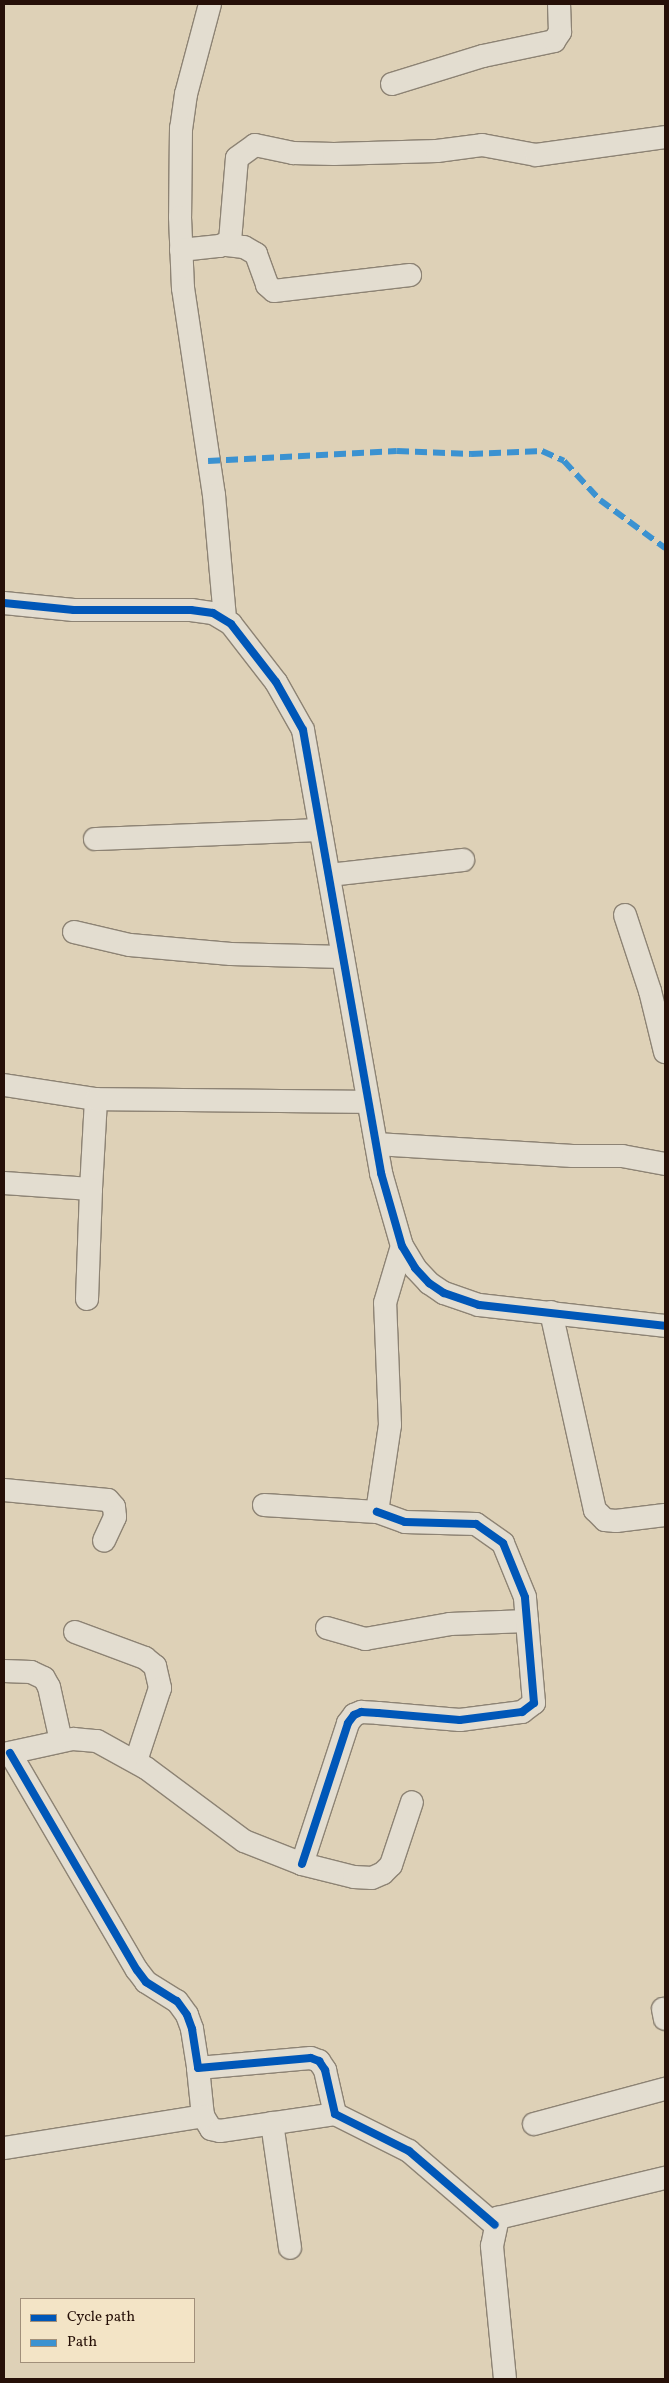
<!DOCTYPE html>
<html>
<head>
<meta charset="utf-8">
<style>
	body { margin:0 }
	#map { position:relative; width:669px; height:2383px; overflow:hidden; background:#ded1b7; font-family:Vollkorn,serif }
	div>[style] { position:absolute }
	.roads { filter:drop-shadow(1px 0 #8d8374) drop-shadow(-1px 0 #8d8374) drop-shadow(0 1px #8d8374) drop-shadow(0 -1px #8d8374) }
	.minor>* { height:22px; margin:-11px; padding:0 11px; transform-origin:11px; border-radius:11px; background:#e3ddd0 }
	.quiet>* { height:6px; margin-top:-3px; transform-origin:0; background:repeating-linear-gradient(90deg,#3b92d1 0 12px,transparent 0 18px) }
	.cycleway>* { height:8px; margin:-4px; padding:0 4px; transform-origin:4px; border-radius:4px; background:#0057b8 }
	span { translate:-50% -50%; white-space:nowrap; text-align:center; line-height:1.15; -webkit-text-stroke:5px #f3e4c6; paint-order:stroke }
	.frame { position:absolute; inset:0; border:5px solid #261008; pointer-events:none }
	.legend { position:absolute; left:20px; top:2298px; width:175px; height:65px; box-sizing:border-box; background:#f3e4c6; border:1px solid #a18f7a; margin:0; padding:6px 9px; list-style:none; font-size:15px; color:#261008 }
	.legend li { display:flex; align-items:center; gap:10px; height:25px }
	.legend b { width:25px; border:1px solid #a18f7a }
</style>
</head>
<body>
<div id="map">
	<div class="roads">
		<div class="minor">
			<i style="left:210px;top:4px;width:93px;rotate:104.9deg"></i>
			<i style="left:186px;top:94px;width:34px;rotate:98deg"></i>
			<i style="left:181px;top:128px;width:89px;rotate:90.6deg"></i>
			<i style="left:180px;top:217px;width:71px;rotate:87.6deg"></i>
			<i style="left:183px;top:288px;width:209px;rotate:81.5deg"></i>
			<i style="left:214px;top:495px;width:123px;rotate:84.9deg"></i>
			<i style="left:392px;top:84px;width:95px;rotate:-17.1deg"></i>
			<i style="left:483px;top:56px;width:73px;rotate:-11.9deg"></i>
			<i style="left:554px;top:41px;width:11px;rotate:-56deg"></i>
			<i style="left:560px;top:32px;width:28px;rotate:-92deg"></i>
			<i style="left:227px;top:245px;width:17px;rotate:7deg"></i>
			<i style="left:244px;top:247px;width:14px;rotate:30deg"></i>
			<i style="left:256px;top:254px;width:33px;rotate:70deg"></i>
			<i style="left:267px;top:285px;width:9px;rotate:41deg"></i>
			<i style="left:274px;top:291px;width:137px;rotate:-6.7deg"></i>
			<i style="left:181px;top:250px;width:39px;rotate:-6deg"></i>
			<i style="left:220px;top:246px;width:11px;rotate:-27deg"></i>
			<i style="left:230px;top:241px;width:83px;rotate:-85.2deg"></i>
			<i style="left:237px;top:158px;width:22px;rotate:-36deg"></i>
			<i style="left:255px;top:145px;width:39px;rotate:12deg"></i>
			<i style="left:293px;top:153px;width:41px;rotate:1.4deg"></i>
			<i style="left:334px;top:154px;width:103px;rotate:-1.7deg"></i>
			<i style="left:437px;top:151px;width:45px;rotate:-7.6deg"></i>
			<i style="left:482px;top:145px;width:55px;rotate:10.5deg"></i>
			<i style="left:536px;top:155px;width:130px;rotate:-7.9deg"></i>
			<i style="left:4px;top:603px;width:70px;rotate:5.7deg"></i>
			<i style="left:74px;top:610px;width:117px"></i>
			<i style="left:191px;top:610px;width:22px;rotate:8deg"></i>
			<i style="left:213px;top:613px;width:21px;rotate:31deg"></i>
			<i style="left:231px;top:624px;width:73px;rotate:52.2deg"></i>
			<i style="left:276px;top:682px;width:55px;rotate:60.6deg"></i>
			<i style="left:303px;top:730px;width:450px;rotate:80deg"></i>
			<i style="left:381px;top:1173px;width:76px;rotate:74deg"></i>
			<i style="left:402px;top:1246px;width:26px;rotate:59deg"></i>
			<i style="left:415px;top:1268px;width:21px;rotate:47deg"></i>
			<i style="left:429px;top:1283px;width:18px;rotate:34deg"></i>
			<i style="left:444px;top:1293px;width:37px;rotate:19deg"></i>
			<i style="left:479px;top:1305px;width:187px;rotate:6.4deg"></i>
			<i style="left:95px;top:839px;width:226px;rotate:-2.3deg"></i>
			<i style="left:329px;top:875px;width:135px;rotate:-6.4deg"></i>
			<i style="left:625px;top:915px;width:80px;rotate:71.8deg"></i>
			<i style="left:650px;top:991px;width:63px;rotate:76.2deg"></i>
			<i style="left:74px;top:932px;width:57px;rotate:13.1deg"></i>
			<i style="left:130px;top:945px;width:101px;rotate:5.1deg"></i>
			<i style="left:231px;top:954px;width:112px;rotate:1.5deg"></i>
			<i style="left:4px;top:1085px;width:93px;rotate:8.7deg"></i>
			<i style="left:376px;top:1144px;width:197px;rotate:3.5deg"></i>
			<i style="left:573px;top:1156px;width:49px"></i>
			<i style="left:622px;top:1156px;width:44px;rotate:10.5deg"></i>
			<i style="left:4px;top:1183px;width:87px;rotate:3.9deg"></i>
			<i style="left:91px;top:1189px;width:90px;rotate:-86.8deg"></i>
			<i style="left:96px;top:1099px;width:271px;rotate:0.6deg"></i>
			<i style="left:87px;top:1299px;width:110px;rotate:-87.9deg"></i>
			<i style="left:551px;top:1312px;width:203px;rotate:77.5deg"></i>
			<i style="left:595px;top:1510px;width:14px;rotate:45deg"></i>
			<i style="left:605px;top:1520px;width:11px;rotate:5deg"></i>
			<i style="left:616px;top:1521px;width:49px;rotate:-7deg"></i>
			<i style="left:4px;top:1490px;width:104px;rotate:5.5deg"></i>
			<i style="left:108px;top:1500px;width:9px;rotate:49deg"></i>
			<i style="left:114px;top:1507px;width:10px;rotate:84deg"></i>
			<i style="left:115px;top:1517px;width:26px;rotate:115deg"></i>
			<i style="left:264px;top:1505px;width:113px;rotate:3.5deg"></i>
			<i style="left:377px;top:1512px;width:88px;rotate:-81.5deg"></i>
			<i style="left:390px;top:1425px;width:122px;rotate:-92.3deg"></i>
			<i style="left:385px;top:1303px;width:59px;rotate:-73.4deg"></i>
			<i style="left:327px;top:1628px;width:40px;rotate:16deg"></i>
			<i style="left:365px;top:1639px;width:86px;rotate:-10deg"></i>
			<i style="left:450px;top:1624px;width:77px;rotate:-2.2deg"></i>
			<i style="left:75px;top:1632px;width:75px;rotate:20.4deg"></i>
			<i style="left:145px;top:1658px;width:13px;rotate:39deg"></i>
			<i style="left:155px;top:1666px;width:23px;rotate:77deg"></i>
			<i style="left:160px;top:1688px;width:77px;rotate:108.2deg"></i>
			<i style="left:4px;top:1671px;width:27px;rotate:2deg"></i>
			<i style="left:31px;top:1672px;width:14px;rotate:25deg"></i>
			<i style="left:44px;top:1678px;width:10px;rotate:61deg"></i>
			<i style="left:49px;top:1687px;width:55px;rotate:77.5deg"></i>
			<i style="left:10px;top:1753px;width:251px;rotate:59.7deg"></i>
			<i style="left:137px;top:1970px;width:15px;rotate:53deg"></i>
			<i style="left:146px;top:1982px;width:36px;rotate:32deg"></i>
			<i style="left:177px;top:2001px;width:17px;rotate:54deg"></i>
			<i style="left:187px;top:2015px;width:15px;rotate:70deg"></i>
			<i style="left:192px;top:2029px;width:39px;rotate:81deg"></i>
			<i style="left:198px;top:2068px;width:113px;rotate:-5.1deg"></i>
			<i style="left:311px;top:2058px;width:9px;rotate:21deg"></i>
			<i style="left:319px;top:2061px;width:11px;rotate:56deg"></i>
			<i style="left:325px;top:2070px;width:45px;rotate:77.2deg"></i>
			<i style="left:335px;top:2114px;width:83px;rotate:26.6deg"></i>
			<i style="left:409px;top:2151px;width:113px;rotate:40.7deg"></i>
			<i style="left:4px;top:1754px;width:71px;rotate:-12.3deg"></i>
			<i style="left:73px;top:1739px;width:24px;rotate:5deg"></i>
			<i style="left:97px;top:1741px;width:56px;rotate:28.9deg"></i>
			<i style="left:146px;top:1768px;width:122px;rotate:36.7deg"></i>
			<i style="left:244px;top:1841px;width:62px;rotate:21.6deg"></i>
			<i style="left:302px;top:1864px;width:54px;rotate:14deg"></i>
			<i style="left:354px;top:1877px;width:18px;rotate:3deg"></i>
			<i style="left:372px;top:1878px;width:12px;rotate:-24deg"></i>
			<i style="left:383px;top:1873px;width:11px;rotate:-45deg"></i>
			<i style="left:391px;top:1865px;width:66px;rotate:-71.6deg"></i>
			<i style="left:302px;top:1864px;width:148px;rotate:-71.9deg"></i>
			<i style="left:348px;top:1723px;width:10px;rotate:-53deg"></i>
			<i style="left:354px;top:1715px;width:8px;rotate:-23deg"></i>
			<i style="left:361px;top:1712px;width:17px;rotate:3deg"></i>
			<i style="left:378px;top:1713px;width:82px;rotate:4.9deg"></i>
			<i style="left:460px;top:1720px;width:63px;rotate:-7.4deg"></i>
			<i style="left:522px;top:1712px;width:15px;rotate:-37deg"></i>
			<i style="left:534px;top:1703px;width:106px;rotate:-94.9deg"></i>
			<i style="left:525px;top:1597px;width:58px;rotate:-112.2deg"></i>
			<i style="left:503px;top:1543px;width:33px;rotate:-145deg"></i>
			<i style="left:476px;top:1524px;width:71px;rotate:-178.4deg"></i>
			<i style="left:405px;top:1522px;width:30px;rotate:-160deg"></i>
			<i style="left:663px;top:2009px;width:10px;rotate:79deg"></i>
			<i style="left:198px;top:2068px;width:48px;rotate:84.1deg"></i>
			<i style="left:203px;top:2116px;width:15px;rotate:58deg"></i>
			<i style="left:211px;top:2129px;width:9px;rotate:13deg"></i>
			<i style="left:220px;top:2131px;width:116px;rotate:-8.4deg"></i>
			<i style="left:272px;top:2123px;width:126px;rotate:81.8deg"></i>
			<i style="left:534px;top:2124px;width:136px;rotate:-15deg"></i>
			<i style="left:4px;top:2148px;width:202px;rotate:-9.1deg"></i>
			<i style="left:505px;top:2379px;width:134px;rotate:-95.6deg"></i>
			<i style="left:492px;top:2246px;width:29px;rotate:-78deg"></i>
			<i style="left:498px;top:2218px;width:172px;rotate:-13.5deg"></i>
		</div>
	</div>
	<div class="quiet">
		<i style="left:208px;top:461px;width:189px;rotate:-3deg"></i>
		<i style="left:397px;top:451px;width:74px;rotate:2.3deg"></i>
		<i style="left:471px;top:454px;width:71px;rotate:-2.4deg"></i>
		<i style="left:542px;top:451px;width:24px;rotate:24deg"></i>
		<i style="left:564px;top:461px;width:53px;rotate:47.3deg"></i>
		<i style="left:600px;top:500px;width:81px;rotate:36.4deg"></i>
	</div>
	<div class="cycleway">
		<i style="left:4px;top:603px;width:70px;rotate:5.7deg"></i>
		<i style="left:74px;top:610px;width:117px"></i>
		<i style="left:191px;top:610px;width:22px;rotate:8deg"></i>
		<i style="left:213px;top:613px;width:21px;rotate:31deg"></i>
		<i style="left:231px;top:624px;width:73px;rotate:52.2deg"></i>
		<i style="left:276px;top:682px;width:55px;rotate:60.6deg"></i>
		<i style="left:303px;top:730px;width:450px;rotate:80deg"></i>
		<i style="left:381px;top:1173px;width:76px;rotate:74deg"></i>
		<i style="left:402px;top:1246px;width:26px;rotate:59deg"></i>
		<i style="left:415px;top:1268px;width:21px;rotate:47deg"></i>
		<i style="left:429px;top:1283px;width:18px;rotate:34deg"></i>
		<i style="left:444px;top:1293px;width:37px;rotate:19deg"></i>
		<i style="left:479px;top:1305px;width:187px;rotate:6.4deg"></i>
		<i style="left:10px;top:1753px;width:251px;rotate:59.7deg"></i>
		<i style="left:137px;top:1970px;width:15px;rotate:53deg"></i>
		<i style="left:146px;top:1982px;width:36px;rotate:32deg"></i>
		<i style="left:177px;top:2001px;width:17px;rotate:54deg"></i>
		<i style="left:187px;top:2015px;width:15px;rotate:70deg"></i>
		<i style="left:192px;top:2029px;width:39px;rotate:81deg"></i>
		<i style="left:198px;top:2068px;width:113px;rotate:-5.1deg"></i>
		<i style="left:311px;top:2058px;width:9px;rotate:21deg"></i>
		<i style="left:319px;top:2061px;width:11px;rotate:56deg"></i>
		<i style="left:325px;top:2070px;width:45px;rotate:77.2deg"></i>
		<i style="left:335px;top:2114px;width:83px;rotate:26.6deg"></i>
		<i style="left:409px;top:2151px;width:113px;rotate:40.7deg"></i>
		<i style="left:302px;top:1864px;width:148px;rotate:-71.9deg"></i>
		<i style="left:348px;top:1723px;width:10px;rotate:-53deg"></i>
		<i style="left:354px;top:1715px;width:8px;rotate:-23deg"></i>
		<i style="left:361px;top:1712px;width:17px;rotate:3deg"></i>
		<i style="left:378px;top:1713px;width:82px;rotate:4.9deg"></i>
		<i style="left:460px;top:1720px;width:63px;rotate:-7.4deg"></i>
		<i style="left:522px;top:1712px;width:15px;rotate:-37deg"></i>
		<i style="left:534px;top:1703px;width:106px;rotate:-94.9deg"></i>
		<i style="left:525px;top:1597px;width:58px;rotate:-112.2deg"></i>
		<i style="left:503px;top:1543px;width:33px;rotate:-145deg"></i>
		<i style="left:476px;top:1524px;width:71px;rotate:-178.4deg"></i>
		<i style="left:405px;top:1522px;width:30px;rotate:-160deg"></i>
	</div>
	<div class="frame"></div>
	<ul class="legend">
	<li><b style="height:6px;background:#0057b8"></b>Cycle path</li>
	<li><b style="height:6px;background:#3b92d1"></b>Path</li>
	</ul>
</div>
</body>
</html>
